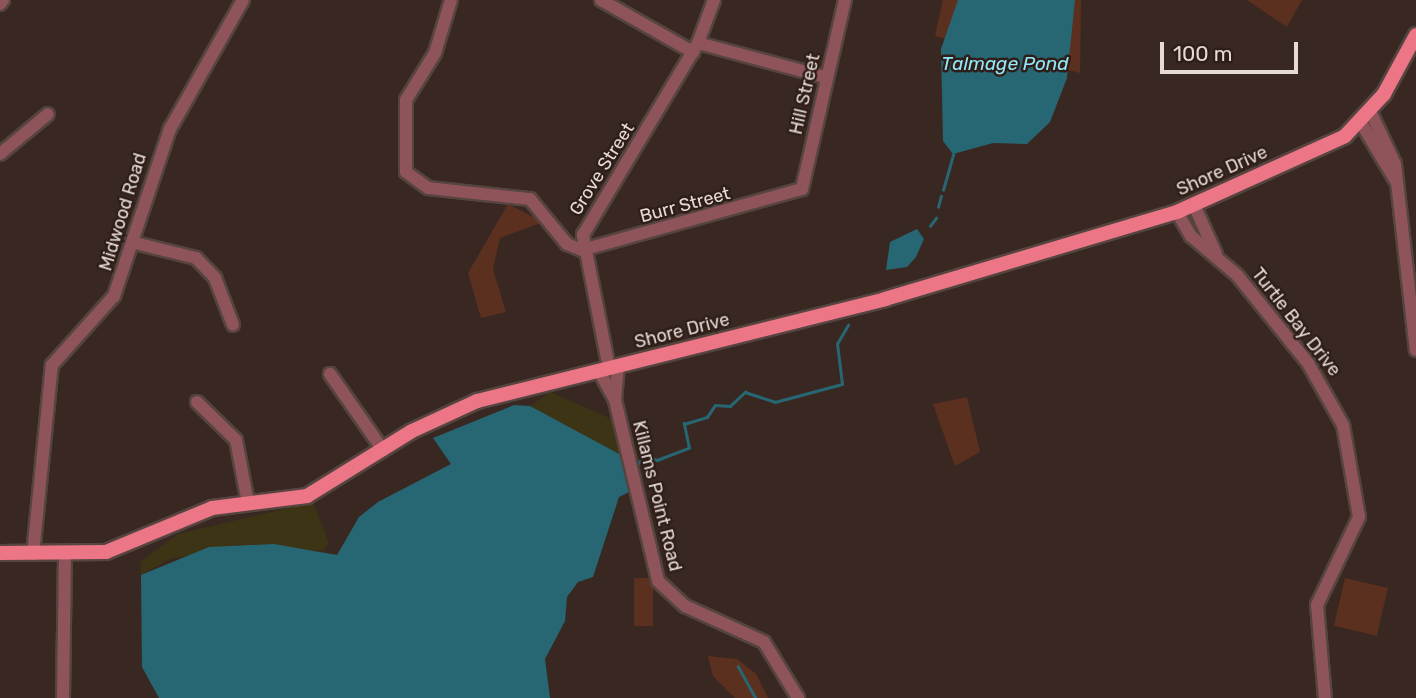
<!DOCTYPE html>
<html>
<head>
<meta charset="utf-8">
<style>
	body { margin:0 }
	#map { position:relative; width:1416px; height:698px; overflow:hidden; background:#392822; font-family:Rubik,sans-serif }
	div>[style] { position:absolute }
	.green>* { inset:0; background:#5c301e; transform-origin:0 0 }
	.sand>* { inset:0; background:#3c3414 }
	.water>* { inset:0; background:#276774 }
	.stream>* { height:2.5px; margin:-1.25px; padding:0 1.25px; transform-origin:1.25px; border-radius:1.25px; background:#276774 }
	.roads { filter:drop-shadow(2px 0 #55443f) drop-shadow(-2px 0 #55443f) drop-shadow(0 2px #55443f) drop-shadow(0 -2px #55443f) }
	.minor>* { height:12px; margin:-6px; padding:0 6px; transform-origin:6px; border-radius:6px; background:#8e545a }
	.major>* { height:14px; margin:-7px; padding:0 7px; transform-origin:7px; border-radius:7px; background:#ec7686 }
	span { translate:-50% -50%; white-space:nowrap; text-align:center; line-height:1.15; -webkit-text-stroke:5px #2f1e18; paint-order:stroke }
	.street-label { font-size:18px; color:#e6dad6 }
	.water-label { font-size:19px; color:#93e7fa; font-style:italic }
	.scale { position:absolute; left:1160px; top:42px; width:138px; height:32px; box-sizing:border-box; border:4px solid #e6dad6; border-top:0; padding-left:9px; font-size:21px; line-height:24px; white-space:nowrap; color:#e6dad6; -webkit-text-stroke:5px #2f1e18; paint-order:stroke }
</style>
</head>
<body>
<div id="map">
	<div class="green">
		<i style="clip-path:polygon(943px 0,1081px 0,1080px 73px,935px 36px)"></i>
		<i style="clip-path:polygon(1247px 0,1302px 0,1287px 27px)"></i>
		<i style="clip-path:polygon(508px 204px,543px 222px,500px 238px,493px 269px,506px 312px,481px 318px,468px 273px)"></i>
		<i style="clip-path:polygon(967px 397px,980px 452px,955px 466px,933px 404px)"></i>
		<i style="left:634px;top:578px;width:19px;height:48px"></i>
		<i style="left:1345px;top:578px;width:44px;height:49px;rotate:13deg"></i>
		<i style="clip-path:polygon(708px 656px,737px 659px,756px 674px,768px 698px,735px 698px,713px 676px)"></i>
	</div>
	<div class="sand">
		<i style="clip-path:polygon(550px 392px,616px 421px,623px 456px,530px 406px)"></i>
		<i style="clip-path:polygon(313px 502px,329px 543px,323px 551px,239px 545px,170px 559px,141px 575px,140px 562px,178px 534px)"></i>
	</div>
	<div class="water">
		<i style="clip-path:polygon(958px 0,1075px 0,1067px 78px,1050px 122px,1027px 144px,993px 143px,953px 154px,943px 141px,941px 49px)"></i>
		<i style="clip-path:polygon(917px 229px,924px 239px,916px 257px,907px 267px,886px 270px,890px 242px)"></i>
		<i style="clip-path:polygon(514px 405px,530px 406px,623px 456px,631px 491px,619px 497px,593px 577px,578px 582px,567px 597px,565px 621px,545px 659px,550px 698px,159px 698px,142px 667px,141px 575px,209px 547px,274px 544px,337px 555px,359px 517px,378px 502px,451px 464px,433px 438px)"></i>
	</div>
	<div class="stream">
		<i style="left:943px;top:190px;width:37px;rotate:-74deg"></i>
		<i style="left:938px;top:207px;width:11px;rotate:-75deg"></i>
		<i style="left:930px;top:226px;width:10px;rotate:-53deg"></i>
		<i style="left:635px;top:468px;width:16px;rotate:-55deg"></i>
		<i style="left:644px;top:455px;width:14px;rotate:21deg"></i>
		<i style="left:657px;top:460px;width:34px;rotate:-21deg"></i>
		<i style="left:689px;top:448px;width:25px;rotate:-102deg"></i>
		<i style="left:684px;top:424px;width:24px;rotate:-17deg"></i>
		<i style="left:707px;top:417px;width:14px;rotate:-56deg"></i>
		<i style="left:715px;top:405px;width:15px;rotate:4deg"></i>
		<i style="left:730px;top:406px;width:21px;rotate:-43deg"></i>
		<i style="left:745px;top:392px;width:32px;rotate:18deg"></i>
		<i style="left:775px;top:402px;width:69px;rotate:-15deg"></i>
		<i style="left:842px;top:384px;width:40px;rotate:-97.1deg"></i>
		<i style="left:837px;top:344px;width:22px;rotate:-60deg"></i>
		<i style="left:738px;top:666px;width:37px;rotate:61deg"></i>
	</div>
	<div class="roads">
		<div class="minor">
			<i style="left:451px;top:0;width:55px;rotate:106.8deg"></i>
			<i style="left:435px;top:53px;width:55px;rotate:121.7deg"></i>
			<i style="left:406px;top:100px;width:72px;rotate:90deg"></i>
			<i style="left:406px;top:172px;width:27px;rotate:36deg"></i>
			<i style="left:428px;top:188px;width:103px;rotate:6.2deg"></i>
			<i style="left:530px;top:199px;width:58px;rotate:50.6deg"></i>
			<i style="left:567px;top:244px;width:16px;rotate:22deg"></i>
			<i style="left:582px;top:250px;width:228px;rotate:-15.5deg"></i>
			<i style="left:802px;top:189px;width:194px;rotate:-77.2deg"></i>
			<i style="left:601px;top:0;width:106px;rotate:29.5deg"></i>
			<i style="left:0;top:4px;width:5px;rotate:-53deg"></i>
			<i style="left:698px;top:43px;width:131px;rotate:15deg"></i>
			<i style="left:1371px;top:113px;width:56px;rotate:64.8deg"></i>
			<i style="left:1395px;top:164px;width:187px;rotate:83.6deg"></i>
			<i style="left:1361px;top:123px;width:70px;rotate:59deg"></i>
			<i style="left:0;top:154px;width:62px;rotate:-39.8deg"></i>
			<i style="left:1194px;top:205px;width:54px;rotate:65.8deg"></i>
			<i style="left:1177px;top:212px;width:28px;rotate:60deg"></i>
			<i style="left:1191px;top:236px;width:60px;rotate:40.3deg"></i>
			<i style="left:1237px;top:275px;width:113px;rotate:51.1deg"></i>
			<i style="left:1308px;top:363px;width:71px;rotate:60.6deg"></i>
			<i style="left:1343px;top:425px;width:93px;rotate:80.1deg"></i>
			<i style="left:1359px;top:517px;width:98px;rotate:115.5deg"></i>
			<i style="left:1317px;top:605px;width:93px;rotate:85.1deg"></i>
			<i style="left:135px;top:243px;width:63px;rotate:13.8deg"></i>
			<i style="left:196px;top:258px;width:28px;rotate:46deg"></i>
			<i style="left:215px;top:278px;width:50px;rotate:69deg"></i>
			<i style="left:609px;top:368px;width:136px;rotate:-101.1deg"></i>
			<i style="left:583px;top:235px;width:224px;rotate:-59.1deg"></i>
			<i style="left:698px;top:43px;width:46px;rotate:-69.6deg"></i>
			<i style="left:599px;top:371px;width:33px;rotate:61deg"></i>
			<i style="left:615px;top:400px;width:186px;rotate:76.6deg"></i>
			<i style="left:658px;top:581px;width:37px;rotate:43deg"></i>
			<i style="left:685px;top:606px;width:87px;rotate:24.5deg"></i>
			<i style="left:764px;top:642px;width:66px;rotate:58.7deg"></i>
			<i style="left:330px;top:374px;width:93px;rotate:55.1deg"></i>
			<i style="left:615px;top:400px;width:34px;rotate:-85deg"></i>
			<i style="left:197px;top:402px;width:54px;rotate:44.3deg"></i>
			<i style="left:236px;top:440px;width:64px;rotate:79.2deg"></i>
			<i style="left:33px;top:554px;width:190px;rotate:-84.3deg"></i>
			<i style="left:52px;top:365px;width:93px;rotate:-48.1deg"></i>
			<i style="left:114px;top:296px;width:176px;rotate:-71.5deg"></i>
			<i style="left:170px;top:129px;width:148px;rotate:-60.5deg"></i>
			<i style="left:63px;top:698px;width:143px;rotate:-89.2deg"></i>
		</div>
		<div class="major">
			<i style="left:0;top:553px;width:106px;rotate:-0.5deg"></i>
			<i style="left:106px;top:552px;width:115px;rotate:-22.5deg"></i>
			<i style="left:212px;top:508px;width:96px;rotate:-7.2deg"></i>
			<i style="left:307px;top:496px;width:123px;rotate:-31.8deg"></i>
			<i style="left:412px;top:431px;width:72px;rotate:-24.8deg"></i>
			<i style="left:477px;top:401px;width:421px;rotate:-14deg"></i>
			<i style="left:885px;top:299px;width:305px;rotate:-16.6deg"></i>
			<i style="left:1177px;top:212px;width:184px;rotate:-24.3deg"></i>
			<i style="left:1345px;top:136px;width:57px;rotate:-47.1deg"></i>
			<i style="left:1384px;top:94px;width:67px;rotate:-61.5deg"></i>
		</div>
	</div>
	<div class="street-label">
		<span style="left:805px;top:94px;rotate:-77deg">Hill Street</span>
		<span style="left:602px;top:169px;rotate:-58deg">Grove Street</span>
		<span style="left:1222px;top:171px;rotate:-24deg">Shore Drive</span>
		<span style="left:685px;top:205px;rotate:-15deg">Burr Street</span>
		<span style="left:123px;top:212px;rotate:-73deg">Midwood Road</span>
		<span style="left:1296px;top:322px;rotate:52deg">Turtle Bay Drive</span>
		<span style="left:682px;top:331px;rotate:-14deg">Shore Drive</span>
		<span style="left:657px;top:496px;rotate:76deg">Killams Point Road</span>
	</div>
	<div class="water-label">
		<span style="left:1005px;top:64px">Talmage Pond</span>
	</div>
	<div class="scale">100 m</div>
</div>
</body>
</html>
